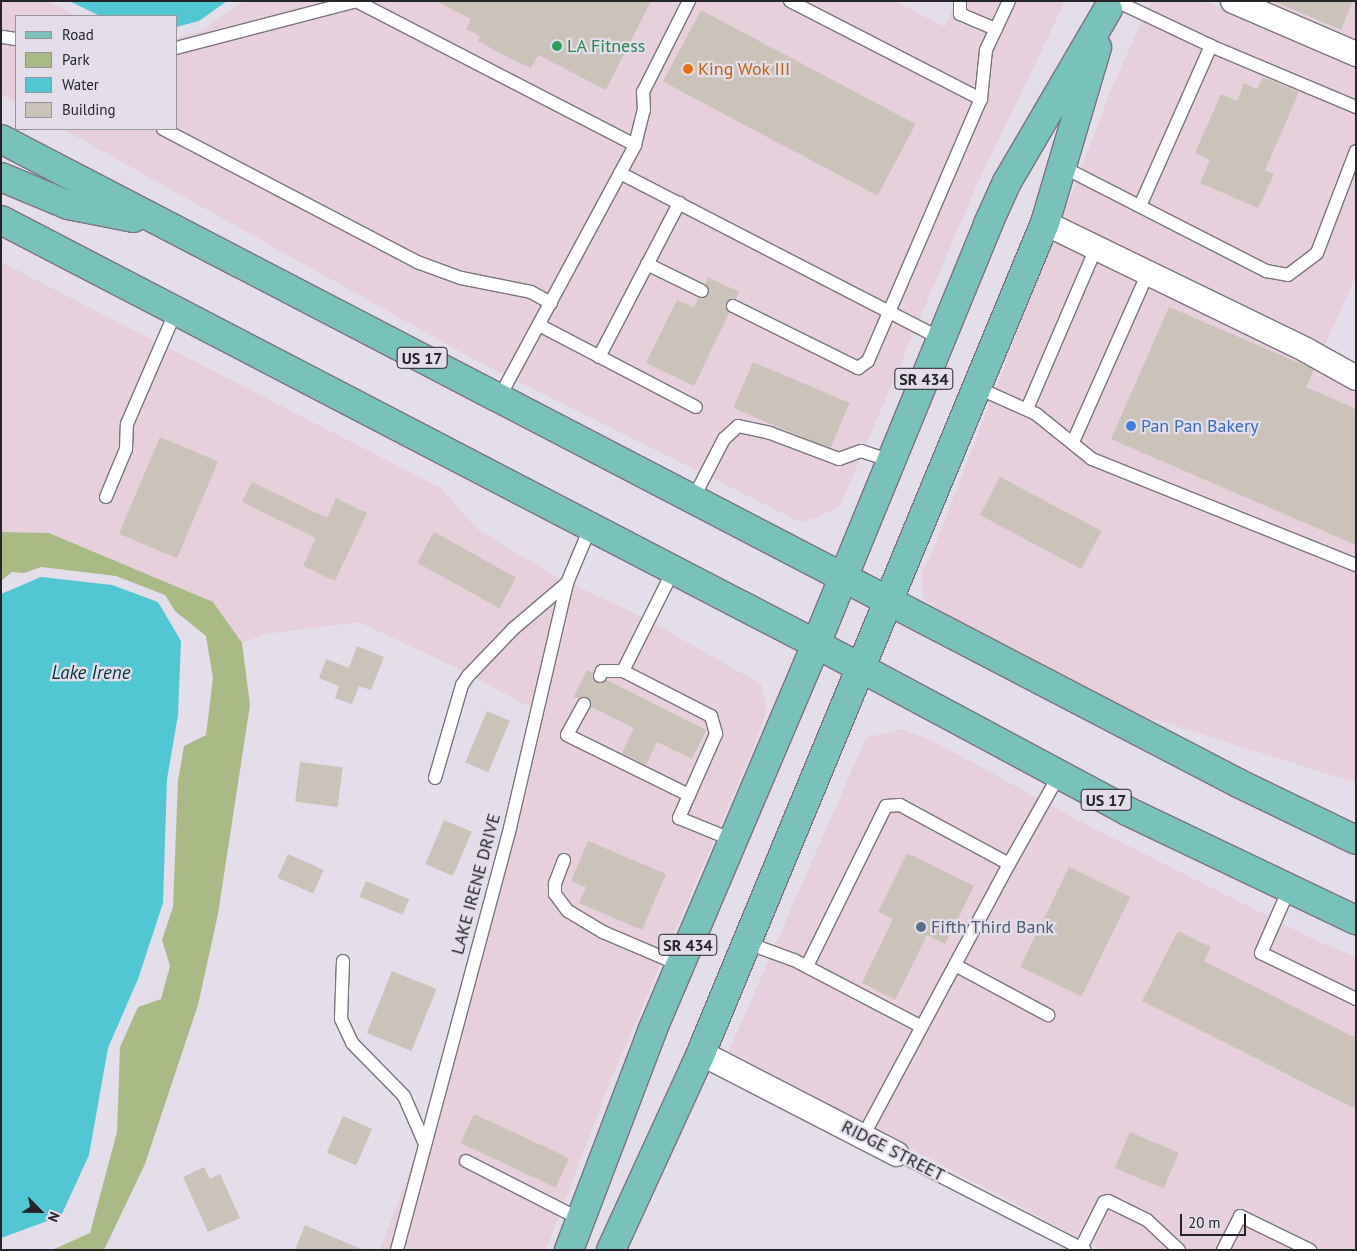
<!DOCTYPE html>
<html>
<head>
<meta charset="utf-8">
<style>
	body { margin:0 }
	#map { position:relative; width:1357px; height:1251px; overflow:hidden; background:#e3deea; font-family:"PT Sans",sans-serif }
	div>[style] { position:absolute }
	.commercial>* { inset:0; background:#e7cfdb }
	.green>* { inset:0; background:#aaba84 }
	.water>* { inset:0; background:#51c6d4 }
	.building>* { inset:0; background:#cbc3b9; transform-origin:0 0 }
	.roads { filter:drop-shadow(1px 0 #79747f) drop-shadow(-1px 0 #79747f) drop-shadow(0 1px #79747f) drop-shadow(0 -1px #79747f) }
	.service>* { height:12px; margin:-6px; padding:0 6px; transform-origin:6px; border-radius:6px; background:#fff }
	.minor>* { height:24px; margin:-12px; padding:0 12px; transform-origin:12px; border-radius:12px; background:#fff }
	.primary>* { height:28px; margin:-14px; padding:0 14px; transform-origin:14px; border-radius:14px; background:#79c2bc }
	.dots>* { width:14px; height:14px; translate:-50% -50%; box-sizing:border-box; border:2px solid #e3deea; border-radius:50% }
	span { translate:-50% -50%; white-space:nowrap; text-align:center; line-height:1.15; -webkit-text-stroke:4.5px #e3deea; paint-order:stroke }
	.shield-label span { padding:1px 4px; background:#e3deea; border:1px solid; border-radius:4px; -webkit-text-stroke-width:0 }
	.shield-label { font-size:16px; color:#252428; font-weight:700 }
	.leisure-label { font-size:18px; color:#27864d }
	.left { translate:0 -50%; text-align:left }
	.food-label { font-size:18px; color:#c56008 }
	.shop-label { font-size:18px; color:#366cbe }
	.street-label { font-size:18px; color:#252428 }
	.service-label { font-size:18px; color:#4e5e75 }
	.water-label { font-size:19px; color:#00383e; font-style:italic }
	.frame { position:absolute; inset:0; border:2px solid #252428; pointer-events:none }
	.legend { position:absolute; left:15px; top:15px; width:162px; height:115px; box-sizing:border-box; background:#e3deea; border:1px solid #97949c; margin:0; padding:6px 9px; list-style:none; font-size:15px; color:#252428 }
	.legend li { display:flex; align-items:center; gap:10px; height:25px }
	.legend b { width:25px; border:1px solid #97949c }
	.north { position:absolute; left:15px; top:1186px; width:50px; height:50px; -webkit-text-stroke:4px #e3deea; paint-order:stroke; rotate:113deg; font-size:14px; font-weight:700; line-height:20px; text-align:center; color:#252428 }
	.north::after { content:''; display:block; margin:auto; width:18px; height:22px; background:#252428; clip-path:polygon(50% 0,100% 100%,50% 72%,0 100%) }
	.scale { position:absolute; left:1180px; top:1214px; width:66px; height:22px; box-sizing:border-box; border:2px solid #252428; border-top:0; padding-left:6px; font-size:15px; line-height:18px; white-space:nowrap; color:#252428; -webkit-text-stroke:4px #e3deea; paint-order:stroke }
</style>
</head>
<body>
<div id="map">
	<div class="commercial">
		<i style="clip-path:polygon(1px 1px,47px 1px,77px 16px,16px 16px,16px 103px,1px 94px)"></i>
		<i style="clip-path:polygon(244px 1px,894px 1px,945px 27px,956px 1px,1065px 1px,974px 191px,840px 506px,818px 517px,800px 522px,475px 360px,63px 129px,176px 129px,176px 38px,203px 30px)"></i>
		<i style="clip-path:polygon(1151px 1px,1204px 1px,1356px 66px,1356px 276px,1324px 347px,1062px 219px,1113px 85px)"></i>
		<i style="clip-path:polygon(1262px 1px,1356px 1px,1356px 41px)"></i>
		<i style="clip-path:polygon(1053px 240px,1301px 360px,1356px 391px,1356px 783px,1122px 709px,969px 630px,923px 599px,922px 572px,930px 558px)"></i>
		<i style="clip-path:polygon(1px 262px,441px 488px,477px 529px,553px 575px,646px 619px,761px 684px,767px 710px,751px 753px,612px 1077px,546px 1250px,380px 1250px,418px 1149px,537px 711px,461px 670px,359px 622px,265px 634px,242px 643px,213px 602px,49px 533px,1px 532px)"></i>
		<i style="clip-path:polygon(901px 729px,935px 742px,1083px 823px,1315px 940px,1356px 957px,1356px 1250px,1101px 1250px,729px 1051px,866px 738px)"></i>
	</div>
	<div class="green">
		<i style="clip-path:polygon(1px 532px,49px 533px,213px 602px,242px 643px,250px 705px,218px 914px,198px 1005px,145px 1164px,104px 1250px,52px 1250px,90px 1233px,117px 1132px,120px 1047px,138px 1007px,161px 999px,170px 966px,162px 940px,173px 907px,178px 781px,184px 746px,206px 735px,213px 678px,206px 636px,175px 611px,165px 595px,116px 576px,41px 567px,24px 573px,12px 572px,1px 581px)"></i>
	</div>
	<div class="water">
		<i style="clip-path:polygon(69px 1px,227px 1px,199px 21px,176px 27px,176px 16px,100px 16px)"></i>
		<i style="clip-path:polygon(41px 577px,112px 585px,158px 602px,181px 641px,178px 715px,167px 779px,163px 903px,138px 979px,108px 1048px,89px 1155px,61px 1216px,1px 1238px,1px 594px)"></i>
	</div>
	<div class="building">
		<i style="clip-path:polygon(435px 1px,651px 1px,606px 90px,538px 55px,531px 68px,507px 57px,478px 41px,480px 36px,466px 29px,471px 19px)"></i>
		<i style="clip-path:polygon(1273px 1px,1353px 1px,1341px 30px)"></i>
		<i style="left:701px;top:10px;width:243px;height:81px;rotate:28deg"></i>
		<i style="clip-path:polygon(1263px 77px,1299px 92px,1265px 170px,1274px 174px,1258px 208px,1200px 183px,1210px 160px,1195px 153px,1221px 94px,1237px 101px,1244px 83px,1257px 89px)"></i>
		<i style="clip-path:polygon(708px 277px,739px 292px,736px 299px,726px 303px,729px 313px,694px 386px,646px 363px,677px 300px,694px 308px,698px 298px,709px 295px,705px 284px)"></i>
		<i style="clip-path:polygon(1169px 307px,1311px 368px,1314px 370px,1306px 387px,1356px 409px,1356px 545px,1111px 439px)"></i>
		<i style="left:753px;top:362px;width:105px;height:50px;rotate:23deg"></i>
		<i style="left:160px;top:437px;width:63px;height:105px;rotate:23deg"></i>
		<i style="left:1000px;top:477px;width:115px;height:43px;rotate:28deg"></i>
		<i style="clip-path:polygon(252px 482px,327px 518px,336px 498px,367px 513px,335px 581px,303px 566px,316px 538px,242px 502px)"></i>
		<i style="left:434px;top:532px;width:94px;height:35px;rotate:29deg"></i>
		<i style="clip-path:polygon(357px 646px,384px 657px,371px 690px,359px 686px,352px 704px,335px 698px,339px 686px,319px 678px,326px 659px,349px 668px)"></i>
		<i style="clip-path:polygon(587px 670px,593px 673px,597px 683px,607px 680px,706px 730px,692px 759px,657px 742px,646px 765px,622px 753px,634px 728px,591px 707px,587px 697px,573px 698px)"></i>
		<i style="left:487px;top:711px;width:25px;height:56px;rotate:23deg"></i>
		<i style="left:300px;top:762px;width:43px;height:40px;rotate:7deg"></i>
		<i style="left:444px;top:820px;width:30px;height:48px;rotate:23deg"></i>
		<i style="clip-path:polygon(588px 841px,666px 874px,642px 930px,579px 903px,586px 887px,571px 881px)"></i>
		<i style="clip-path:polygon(907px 853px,974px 886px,945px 944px,927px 935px,895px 1000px,862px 983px,893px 919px,878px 912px)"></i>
		<i style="left:288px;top:854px;width:39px;height:26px;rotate:24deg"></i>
		<i style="left:1069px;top:867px;width:68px;height:111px;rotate:26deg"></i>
		<i style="left:366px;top:881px;width:47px;height:17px;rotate:23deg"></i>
		<i style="clip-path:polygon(1178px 931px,1211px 947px,1204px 961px,1356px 1038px,1356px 1109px,1142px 1001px)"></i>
		<i style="left:392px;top:971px;width:48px;height:67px;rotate:22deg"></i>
		<i style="left:474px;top:1114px;width:105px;height:32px;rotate:25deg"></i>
		<i style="left:343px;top:1116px;width:32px;height:40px;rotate:24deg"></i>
		<i style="left:1130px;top:1132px;width:53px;height:39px;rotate:23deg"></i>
		<i style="clip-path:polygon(204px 1167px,210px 1179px,220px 1174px,240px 1218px,208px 1232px,183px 1177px)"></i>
		<i style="clip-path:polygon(305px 1225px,363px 1250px,295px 1250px)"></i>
	</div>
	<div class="roads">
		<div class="service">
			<i style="left:356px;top:1px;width:314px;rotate:27.3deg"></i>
			<i style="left:790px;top:1px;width:215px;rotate:27.2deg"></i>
			<i style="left:960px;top:1px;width:13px;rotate:90deg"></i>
			<i style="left:960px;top:14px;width:39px;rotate:23deg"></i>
			<i style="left:1116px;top:1px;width:105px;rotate:25.3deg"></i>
			<i style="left:1211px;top:46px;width:157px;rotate:22.8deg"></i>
			<i style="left:3px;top:37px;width:13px;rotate:9deg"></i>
			<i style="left:176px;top:48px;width:186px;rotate:-14.6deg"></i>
			<i style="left:163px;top:129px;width:287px;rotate:27.6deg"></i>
			<i style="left:417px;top:262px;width:47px;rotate:20deg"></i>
			<i style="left:461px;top:278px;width:71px;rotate:11.3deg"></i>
			<i style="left:531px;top:292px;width:23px;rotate:29deg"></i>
			<i style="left:1063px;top:167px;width:228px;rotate:27.1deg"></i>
			<i style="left:1266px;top:271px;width:22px;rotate:10deg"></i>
			<i style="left:1288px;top:275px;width:36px;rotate:-37deg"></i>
			<i style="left:1317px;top:253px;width:109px;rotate:-69.1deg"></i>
			<i style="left:620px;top:173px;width:361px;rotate:27.3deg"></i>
			<i style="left:1140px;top:206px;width:175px;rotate:-66.1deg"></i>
			<i style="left:647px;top:264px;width:61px;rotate:26.1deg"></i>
			<i style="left:733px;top:306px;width:140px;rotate:26.4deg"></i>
			<i style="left:858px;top:368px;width:12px;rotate:-35deg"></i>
			<i style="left:868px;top:361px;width:285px;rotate:-66.7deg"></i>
			<i style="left:981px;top:99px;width:49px;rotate:-84.2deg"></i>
			<i style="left:986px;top:50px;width:54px;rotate:-64.9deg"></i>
			<i style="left:539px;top:325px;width:177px;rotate:27.6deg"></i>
			<i style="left:599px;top:357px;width:174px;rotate:-62.5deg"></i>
			<i style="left:978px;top:388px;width:64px;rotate:24.1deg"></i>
			<i style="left:1036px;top:414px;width:72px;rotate:38.8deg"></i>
			<i style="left:1092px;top:459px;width:284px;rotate:21.9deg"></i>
			<i style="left:499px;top:398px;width:287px;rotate:-61.7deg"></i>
			<i style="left:635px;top:145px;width:36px;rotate:-76deg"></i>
			<i style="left:644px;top:110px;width:18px;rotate:-93deg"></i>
			<i style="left:643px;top:92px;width:102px;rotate:-63.2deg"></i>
			<i style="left:1027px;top:409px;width:175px;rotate:-66.8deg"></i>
			<i style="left:1073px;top:442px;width:185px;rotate:-66.1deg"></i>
			<i style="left:106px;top:497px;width:52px;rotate:-67.4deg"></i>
			<i style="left:126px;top:449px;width:25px;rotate:-88deg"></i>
			<i style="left:127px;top:424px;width:123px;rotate:-66.6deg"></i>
			<i style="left:693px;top:499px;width:68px;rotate:-62.7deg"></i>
			<i style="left:724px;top:439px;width:19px;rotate:-43deg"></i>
			<i style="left:738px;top:426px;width:33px;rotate:12deg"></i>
			<i style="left:770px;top:433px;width:74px;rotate:20.6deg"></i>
			<i style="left:839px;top:459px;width:23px;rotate:-20deg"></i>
			<i style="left:861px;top:451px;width:32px;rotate:18deg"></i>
			<i style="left:673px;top:571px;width:112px;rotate:116.6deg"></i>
			<i style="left:623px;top:671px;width:99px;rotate:27.1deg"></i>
			<i style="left:711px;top:716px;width:19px;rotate:74deg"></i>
			<i style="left:716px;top:734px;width:92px;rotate:113.8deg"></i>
			<i style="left:679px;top:818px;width:58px;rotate:22.2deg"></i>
			<i style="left:600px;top:676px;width:5px;rotate:-68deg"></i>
			<i style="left:602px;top:671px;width:21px"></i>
			<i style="left:584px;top:704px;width:35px;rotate:119deg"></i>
			<i style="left:567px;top:735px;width:136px;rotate:26.2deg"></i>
			<i style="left:435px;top:778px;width:97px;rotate:-73.8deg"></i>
			<i style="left:462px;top:685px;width:11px;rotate:-56deg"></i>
			<i style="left:468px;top:676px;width:65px;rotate:-46.2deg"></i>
			<i style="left:513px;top:629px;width:71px;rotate:-40.4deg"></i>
			<i style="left:564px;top:860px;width:26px;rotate:111deg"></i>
			<i style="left:555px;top:884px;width:10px;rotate:90deg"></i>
			<i style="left:555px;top:894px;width:21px;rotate:53deg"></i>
			<i style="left:568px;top:911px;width:41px;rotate:31deg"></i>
			<i style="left:603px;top:932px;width:84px;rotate:23.2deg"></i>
			<i style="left:1009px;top:864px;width:102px;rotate:-60.7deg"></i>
			<i style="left:1289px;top:889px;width:70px;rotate:113.6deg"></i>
			<i style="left:1261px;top:953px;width:106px;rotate:25.8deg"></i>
			<i style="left:747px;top:943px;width:50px;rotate:19.9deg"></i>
			<i style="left:794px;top:960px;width:144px;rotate:27.6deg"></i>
			<i style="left:343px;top:961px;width:58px;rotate:92deg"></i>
			<i style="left:341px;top:1019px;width:26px;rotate:65deg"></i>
			<i style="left:352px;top:1043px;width:74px;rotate:45.5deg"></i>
			<i style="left:404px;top:1096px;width:52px;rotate:66.4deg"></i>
			<i style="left:955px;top:965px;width:106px;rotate:28.3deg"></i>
			<i style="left:807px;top:966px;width:178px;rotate:-63.7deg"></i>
			<i style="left:886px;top:806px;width:14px;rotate:-4deg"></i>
			<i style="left:900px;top:805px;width:124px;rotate:28.4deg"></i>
			<i style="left:1009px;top:864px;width:309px;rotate:118.2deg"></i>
			<i style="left:897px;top:1154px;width:211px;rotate:27.1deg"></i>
			<i style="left:466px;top:1161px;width:128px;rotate:27deg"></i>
			<i style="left:1081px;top:1248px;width:51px;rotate:-63.4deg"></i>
			<i style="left:1104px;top:1202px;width:4px;rotate:-14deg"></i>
			<i style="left:1108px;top:1201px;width:43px;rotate:26deg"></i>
			<i style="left:1147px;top:1220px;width:44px;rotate:43.2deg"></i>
			<i style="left:397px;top:1250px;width:437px;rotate:-75deg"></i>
			<i style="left:510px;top:828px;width:252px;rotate:-76.9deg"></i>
			<i style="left:567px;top:583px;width:60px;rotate:-67.3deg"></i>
			<i style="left:1223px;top:1250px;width:38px;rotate:-63deg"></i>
			<i style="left:1240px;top:1216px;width:78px;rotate:25.9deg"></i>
		</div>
		<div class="minor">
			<i style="left:1233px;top:1px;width:134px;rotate:23.3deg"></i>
			<i style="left:1045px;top:223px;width:290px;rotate:25.9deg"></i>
			<i style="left:1306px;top:350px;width:57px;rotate:29.2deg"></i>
			<i style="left:701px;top:1053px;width:220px;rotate:27.3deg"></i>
		</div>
		<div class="primary">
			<i style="left:1px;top:139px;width:1395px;rotate:27.5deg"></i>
			<i style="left:1238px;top:783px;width:131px;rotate:25.8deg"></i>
			<i style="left:1px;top:177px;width:73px;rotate:22.7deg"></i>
			<i style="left:68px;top:205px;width:67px;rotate:11.1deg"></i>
			<i style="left:1px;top:220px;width:919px;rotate:27.49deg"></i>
			<i style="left:816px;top:644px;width:353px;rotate:28.2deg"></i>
			<i style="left:1127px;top:811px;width:254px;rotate:25.5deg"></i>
			<i style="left:569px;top:1250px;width:234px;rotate:-69.2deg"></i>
			<i style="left:652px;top:1031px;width:420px;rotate:-67deg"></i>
			<i style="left:816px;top:644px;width:454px;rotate:-67.7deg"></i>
			<i style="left:988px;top:224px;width:46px;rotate:-65.7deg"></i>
			<i style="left:1007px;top:182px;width:200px;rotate:-59.7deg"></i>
			<i style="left:611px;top:1250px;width:217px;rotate:-65.4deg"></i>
			<i style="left:701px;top:1053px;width:898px;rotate:-67.49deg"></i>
			<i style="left:1045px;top:223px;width:183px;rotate:-73.5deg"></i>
		</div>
	</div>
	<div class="dots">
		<i style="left:557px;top:46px;background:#2e9e5b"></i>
		<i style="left:688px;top:69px;background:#e8710a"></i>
		<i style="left:1131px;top:426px;background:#3f7fe0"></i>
		<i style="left:921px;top:927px;background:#5c6f8a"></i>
	</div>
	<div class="shield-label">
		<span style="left:422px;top:358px">US 17</span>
		<span style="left:924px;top:379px">SR 434</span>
		<span style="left:1106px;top:800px">US 17</span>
		<span style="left:688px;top:945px">SR 434</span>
	</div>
	<div class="leisure-label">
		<span class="left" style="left:567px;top:46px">LA Fitness</span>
	</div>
	<div class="food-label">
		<span class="left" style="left:698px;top:69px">King Wok III</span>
	</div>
	<div class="shop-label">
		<span class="left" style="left:1141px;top:426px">Pan Pan Bakery</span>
	</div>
	<div class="street-label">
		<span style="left:476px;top:884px;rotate:-75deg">LAKE IRENE DRIVE</span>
		<span style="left:893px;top:1151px;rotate:27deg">RIDGE STREET</span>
	</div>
	<div class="service-label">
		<span class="left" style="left:931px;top:927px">Fifth Third Bank</span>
	</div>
	<div class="water-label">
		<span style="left:91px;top:673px">Lake Irene</span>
	</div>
	<div class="frame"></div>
	<ul class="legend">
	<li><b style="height:6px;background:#79c2bc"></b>Road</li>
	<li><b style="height:14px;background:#aaba84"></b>Park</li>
	<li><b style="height:14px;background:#51c6d4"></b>Water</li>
	<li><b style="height:14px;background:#cbc3b9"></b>Building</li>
	</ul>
	<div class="north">N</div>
	<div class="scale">20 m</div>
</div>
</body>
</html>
